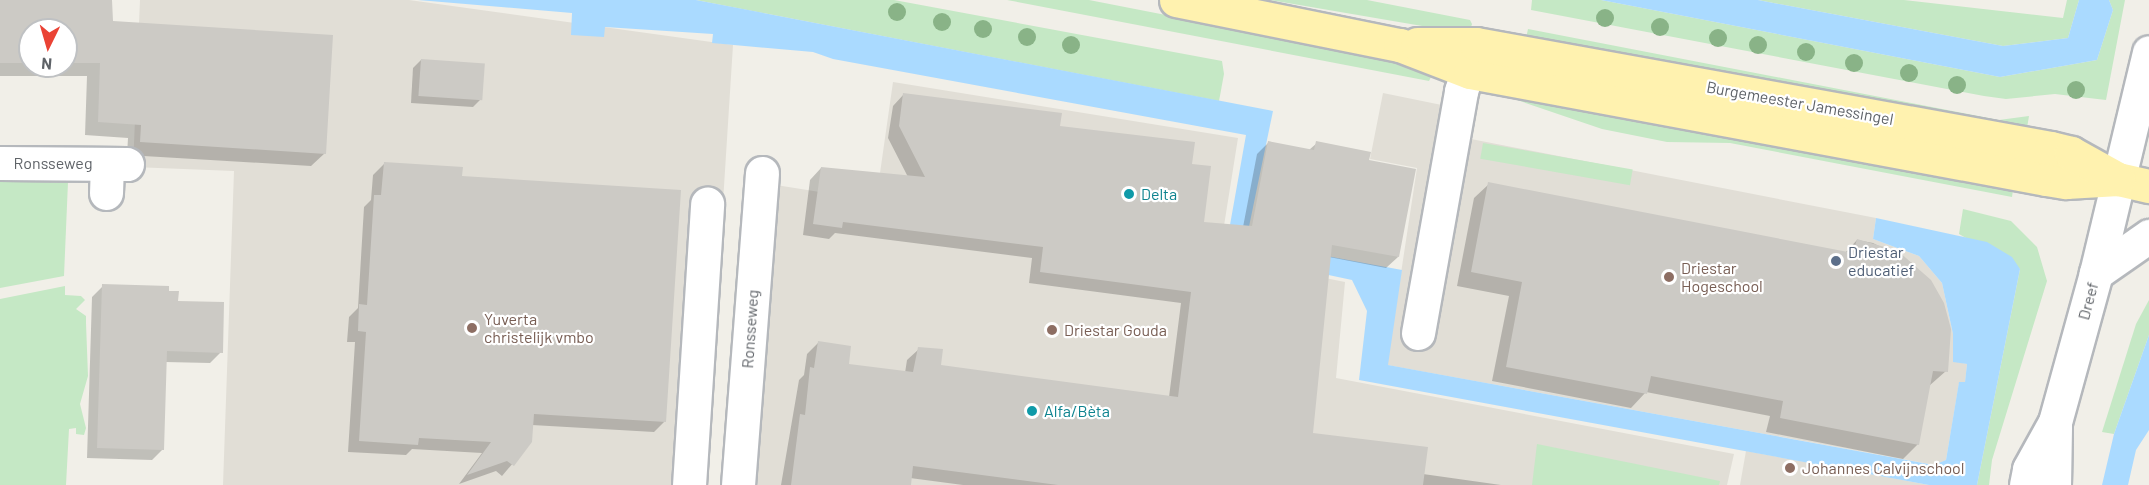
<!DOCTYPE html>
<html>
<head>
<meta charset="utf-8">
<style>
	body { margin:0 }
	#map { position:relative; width:2149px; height:485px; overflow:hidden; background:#f1efe8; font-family:Barlow,sans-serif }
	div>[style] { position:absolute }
	.education>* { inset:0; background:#e1ded6 }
	.green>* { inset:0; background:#c5e8c5; transform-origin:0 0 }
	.water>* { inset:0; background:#aadaff }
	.shadow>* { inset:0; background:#0003 }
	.building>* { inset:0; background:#cccac5; transform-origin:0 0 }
	.roads { filter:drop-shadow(2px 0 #b5b8bc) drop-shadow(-2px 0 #b5b8bc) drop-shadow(0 2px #b5b8bc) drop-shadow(0 -2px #b5b8bc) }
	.minor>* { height:33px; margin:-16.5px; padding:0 16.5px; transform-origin:16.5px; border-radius:16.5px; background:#fff }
	.major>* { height:33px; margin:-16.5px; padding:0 16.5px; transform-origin:16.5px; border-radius:16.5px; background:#fff2af }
	.trees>* { width:18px; height:18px; margin:-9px; border-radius:50%; background:#89b387 }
	.dots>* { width:16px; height:16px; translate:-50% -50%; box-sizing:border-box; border:3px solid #fff; border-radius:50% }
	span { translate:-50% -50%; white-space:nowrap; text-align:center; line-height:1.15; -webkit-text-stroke:4.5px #fff; paint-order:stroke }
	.street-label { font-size:16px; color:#5f6368 }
	.culture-label { font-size:16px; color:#0d838f }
	.left { translate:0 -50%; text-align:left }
	.service-label { font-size:16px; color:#4e5e75 }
	.education-label { font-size:16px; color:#785e54 }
	.north { position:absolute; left:18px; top:18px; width:60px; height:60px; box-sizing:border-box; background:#fff; border:2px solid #bfc1c3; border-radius:50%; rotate:185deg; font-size:16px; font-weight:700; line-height:24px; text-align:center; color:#5f6368 }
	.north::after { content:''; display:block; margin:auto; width:21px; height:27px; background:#ea4335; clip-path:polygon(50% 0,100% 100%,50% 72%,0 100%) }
</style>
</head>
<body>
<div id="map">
	<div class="education">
		<i style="clip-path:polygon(140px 0,409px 0,733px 45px,705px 485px,223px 485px,234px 171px,133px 167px)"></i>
		<i style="clip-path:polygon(893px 82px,1238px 138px,1219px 257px,1345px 282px,1336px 378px,1734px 454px,1727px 485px,751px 485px,776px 185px,876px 201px)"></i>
		<i style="clip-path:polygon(1383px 93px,1476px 112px,1471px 139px,1876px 218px,1873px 239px,1919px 256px,1942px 283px,1953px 334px,1953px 361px,1967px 364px,1965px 383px,1959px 383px,1946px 460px,1935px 465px,1387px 365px,1417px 168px,1370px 159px)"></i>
		<i style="clip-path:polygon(1746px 451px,1929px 485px,1740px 485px)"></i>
	</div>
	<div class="green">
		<i style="clip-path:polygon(696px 0,894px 0,1222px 61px,1224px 74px,1219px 101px)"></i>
		<i style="clip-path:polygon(1007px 0,1089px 0,1325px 46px,1424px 69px,1431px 77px,1429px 81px)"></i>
		<i style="clip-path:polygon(1270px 0,1367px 0,1470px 20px,1472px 24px,1469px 34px)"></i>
		<i style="clip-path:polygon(1532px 0,1601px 0,2000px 77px,2097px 60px,2113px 10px,2109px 0,2125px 0,2106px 100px,2055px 94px,2006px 99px,1984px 96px,1531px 10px)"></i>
		<i style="clip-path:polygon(1758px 0,1904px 0,2063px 18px,2067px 0,2079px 0,2068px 38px,2003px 46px)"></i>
		<i style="clip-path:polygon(1528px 29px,1999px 120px,2029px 116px,2026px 134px,1525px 43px)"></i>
		<i style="clip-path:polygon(1517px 88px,2014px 183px,2012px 197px,1730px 143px,1667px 142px,1602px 129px,1517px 100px)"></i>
		<i style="left:1483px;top:143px;width:152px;height:16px;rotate:10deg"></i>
		<i style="clip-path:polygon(0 182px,68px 182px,64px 276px,0 288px)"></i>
		<i style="clip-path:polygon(1963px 209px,2011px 221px,2037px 247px,2047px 281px,1992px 460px,1989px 485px,1977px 485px,2020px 269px,1959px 234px)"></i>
		<i style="clip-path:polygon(65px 286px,65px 295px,81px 296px,85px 300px,76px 309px,86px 316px,86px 323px,88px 376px,80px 404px,86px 428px,84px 435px,76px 434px,76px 428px,69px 429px,66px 485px,0 485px,0 299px)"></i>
		<i style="clip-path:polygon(2149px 300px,2149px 335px,2114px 434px,2102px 432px,2136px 324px)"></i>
		<i style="clip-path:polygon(1537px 444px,1720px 481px,1719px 485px,1532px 485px)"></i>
	</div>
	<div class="water">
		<i style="clip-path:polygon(418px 0,696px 0,1273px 111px,1246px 241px,1402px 270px,1388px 365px,1934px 465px,1946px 460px,1959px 382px,1965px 382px,1967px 364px,1953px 362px,1953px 334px,1942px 283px,1919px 256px,1873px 239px,1876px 218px,1987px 242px,2012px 257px,2020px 269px,1977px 485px,1929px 485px,1359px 380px,1367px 311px,1352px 280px,1225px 253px,1246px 135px,833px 59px,813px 52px,712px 43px,713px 34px,605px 27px,604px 37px,571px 35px,572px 13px)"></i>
		<i style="clip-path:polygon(1601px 0,1758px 0,2003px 46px,2068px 38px,2079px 0,2109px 0,2113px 10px,2097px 60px,2000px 77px)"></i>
		<i style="clip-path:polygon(2149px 335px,2149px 430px,2136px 450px,2128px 485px,2102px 485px,2114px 434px)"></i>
	</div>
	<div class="shadow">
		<i style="clip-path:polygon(evenodd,0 0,111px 0,112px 23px,325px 153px,311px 166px,127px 155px,128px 138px,85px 135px,87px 76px,0 76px,0 0,30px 30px,66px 30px,66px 66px,30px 66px,30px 30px)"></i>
		<i style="clip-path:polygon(421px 60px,481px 99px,473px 107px,411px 103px,413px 68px)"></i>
		<i style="clip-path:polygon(904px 94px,1058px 127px,1190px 165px,1202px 223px,1243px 227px,1257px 154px,1268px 143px,1309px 150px,1317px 143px,1367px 162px,1398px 257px,1386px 268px,1329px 257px,1311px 434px,1423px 474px,1501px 485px,963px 485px,910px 478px,909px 485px,781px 485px,799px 380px,804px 375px,807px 354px,818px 343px,847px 366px,905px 373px,907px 360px,919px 349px,939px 367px,1169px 397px,1181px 303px,1029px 283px,1032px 258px,835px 233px,829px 239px,803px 235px,810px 180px,821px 168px,908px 177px,888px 138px,893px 106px)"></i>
		<i style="clip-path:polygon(384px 164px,461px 177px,665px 421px,654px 432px,532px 425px,531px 442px,502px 476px,496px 471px,459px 484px,482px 453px,412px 449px,406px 455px,348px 452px,355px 342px,347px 342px,349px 317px,358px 308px,364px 207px,371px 200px,373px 175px)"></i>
		<i style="clip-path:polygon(1489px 184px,1845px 253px,1857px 240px,1873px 243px,1912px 263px,1939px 296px,1946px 371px,1929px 386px,1918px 444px,1903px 459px,1766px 432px,1770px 416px,1646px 392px,1631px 408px,1492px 381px,1509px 296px,1457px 286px,1474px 198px)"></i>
		<i style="clip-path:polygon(103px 286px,167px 292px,221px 352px,210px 363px,165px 362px,163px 449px,152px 460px,87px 458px,92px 297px)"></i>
	</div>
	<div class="building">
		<i style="clip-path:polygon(0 0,112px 0,113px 21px,333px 35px,326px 154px,140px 142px,141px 125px,98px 122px,100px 63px,66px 63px,66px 30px,30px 30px,30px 63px,0 63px)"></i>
		<i style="left:421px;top:59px;width:64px;height:37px;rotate:4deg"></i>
		<i style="clip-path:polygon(903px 93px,1062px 113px,1060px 126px,1195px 142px,1192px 164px,1211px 166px,1204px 222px,1252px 226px,1268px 141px,1314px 150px,1316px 141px,1371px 152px,1369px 160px,1416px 169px,1399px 257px,1332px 245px,1313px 433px,1428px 447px,1423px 485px,1058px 485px,913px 466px,911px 485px,791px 485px,800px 414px,805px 415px,810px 367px,814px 368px,818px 341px,851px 346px,849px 364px,913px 372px,918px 347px,943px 349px,941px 365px,1178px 397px,1191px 292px,1040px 272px,1043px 247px,843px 222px,842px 228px,813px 224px,821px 167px,925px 177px,899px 126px)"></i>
		<i style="clip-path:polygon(384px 162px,463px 167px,462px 176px,681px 190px,666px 422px,534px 414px,532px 442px,514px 466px,507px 461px,467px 475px,491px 442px,419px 438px,418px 445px,359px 441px,366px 332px,358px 331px,359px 304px,367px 305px,374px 195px,381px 195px)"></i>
		<i style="clip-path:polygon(1488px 182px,1853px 253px,1857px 239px,1898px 251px,1931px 280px,1944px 303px,1951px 329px,1948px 372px,1933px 371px,1919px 445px,1780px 418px,1783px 401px,1651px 376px,1647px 394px,1506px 367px,1522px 282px,1471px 272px)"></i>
		<i style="clip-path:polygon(102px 284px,169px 286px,169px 291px,179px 291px,178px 301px,224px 302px,223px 353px,167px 351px,164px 450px,97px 448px)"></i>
	</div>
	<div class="roads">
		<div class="minor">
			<i style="left:0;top:163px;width:127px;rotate:0.5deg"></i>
			<i style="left:106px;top:193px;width:29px;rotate:-88deg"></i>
			<i style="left:2096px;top:273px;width:65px;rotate:-34.9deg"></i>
			<i style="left:1418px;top:333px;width:246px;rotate:-79.9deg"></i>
			<i style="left:1461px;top:91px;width:47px;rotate:-71.6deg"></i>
			<i style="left:689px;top:485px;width:282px;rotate:-86.3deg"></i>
			<i style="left:738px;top:485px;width:313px;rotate:-85.6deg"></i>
			<i style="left:2026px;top:485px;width:16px;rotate:-79deg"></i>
			<i style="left:2029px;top:469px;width:54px;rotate:-61deg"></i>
			<i style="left:2055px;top:422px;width:155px;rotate:-74.6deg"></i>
			<i style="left:2096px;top:273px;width:227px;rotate:-76.5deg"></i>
			<i style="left:2054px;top:485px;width:58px;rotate:-89deg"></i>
		</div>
		<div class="major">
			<i style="left:1176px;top:0;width:228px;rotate:11.4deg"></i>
			<i style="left:1400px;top:45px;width:75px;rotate:21.1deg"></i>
			<i style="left:1470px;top:72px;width:586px;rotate:10.52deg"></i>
			<i style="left:2046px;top:179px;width:20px;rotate:9deg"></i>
			<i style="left:2066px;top:182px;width:52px;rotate:-3.3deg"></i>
			<i style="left:2118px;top:179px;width:32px;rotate:13deg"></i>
			<i style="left:1417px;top:44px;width:59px"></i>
			<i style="left:1476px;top:44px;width:584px;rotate:10.25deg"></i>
			<i style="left:2051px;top:148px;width:21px;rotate:14deg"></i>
			<i style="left:2071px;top:153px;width:54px;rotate:29deg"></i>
		</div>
	</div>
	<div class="trees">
		<i style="left:897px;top:12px"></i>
		<i style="left:1605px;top:18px"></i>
		<i style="left:942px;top:22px"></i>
		<i style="left:1660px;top:27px"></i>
		<i style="left:983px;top:29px"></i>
		<i style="left:1027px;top:37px"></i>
		<i style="left:1718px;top:38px"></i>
		<i style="left:1071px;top:45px"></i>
		<i style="left:1758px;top:45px"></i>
		<i style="left:1806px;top:52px"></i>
		<i style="left:1854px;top:63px"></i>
		<i style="left:1909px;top:73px"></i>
		<i style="left:1957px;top:85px"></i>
		<i style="left:2076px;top:90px"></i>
	</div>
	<div class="dots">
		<i style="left:1129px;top:194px;background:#0f9aa8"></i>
		<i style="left:1836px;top:261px;background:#5c6f8a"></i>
		<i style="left:1669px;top:277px;background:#8d6e63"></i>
		<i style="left:472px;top:328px;background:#8d6e63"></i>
		<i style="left:1052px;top:330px;background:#8d6e63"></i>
		<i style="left:1032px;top:411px;background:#0f9aa8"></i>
		<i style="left:1790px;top:468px;background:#8d6e63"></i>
	</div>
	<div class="street-label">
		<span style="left:1800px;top:103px;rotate:10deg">Burgemeester Jamessingel</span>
		<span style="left:53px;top:163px">Ronsseweg</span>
		<span style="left:2088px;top:301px;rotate:-75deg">Dreef</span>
		<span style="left:750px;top:329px;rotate:-86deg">Ronsseweg</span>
	</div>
	<div class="culture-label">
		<span class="left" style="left:1141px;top:194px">Delta</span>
		<span class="left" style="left:1044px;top:411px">Alfa/Bèta</span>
	</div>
	<div class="service-label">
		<span class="left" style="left:1848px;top:261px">Driestar<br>educatief</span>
	</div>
	<div class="education-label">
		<span class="left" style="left:1681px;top:277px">Driestar<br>Hogeschool</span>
		<span class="left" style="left:484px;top:328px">Yuverta<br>christelijk vmbo</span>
		<span class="left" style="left:1064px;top:330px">Driestar Gouda</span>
		<span class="left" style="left:1802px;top:468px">Johannes Calvijnschool</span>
	</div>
	<div class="north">N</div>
</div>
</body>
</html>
